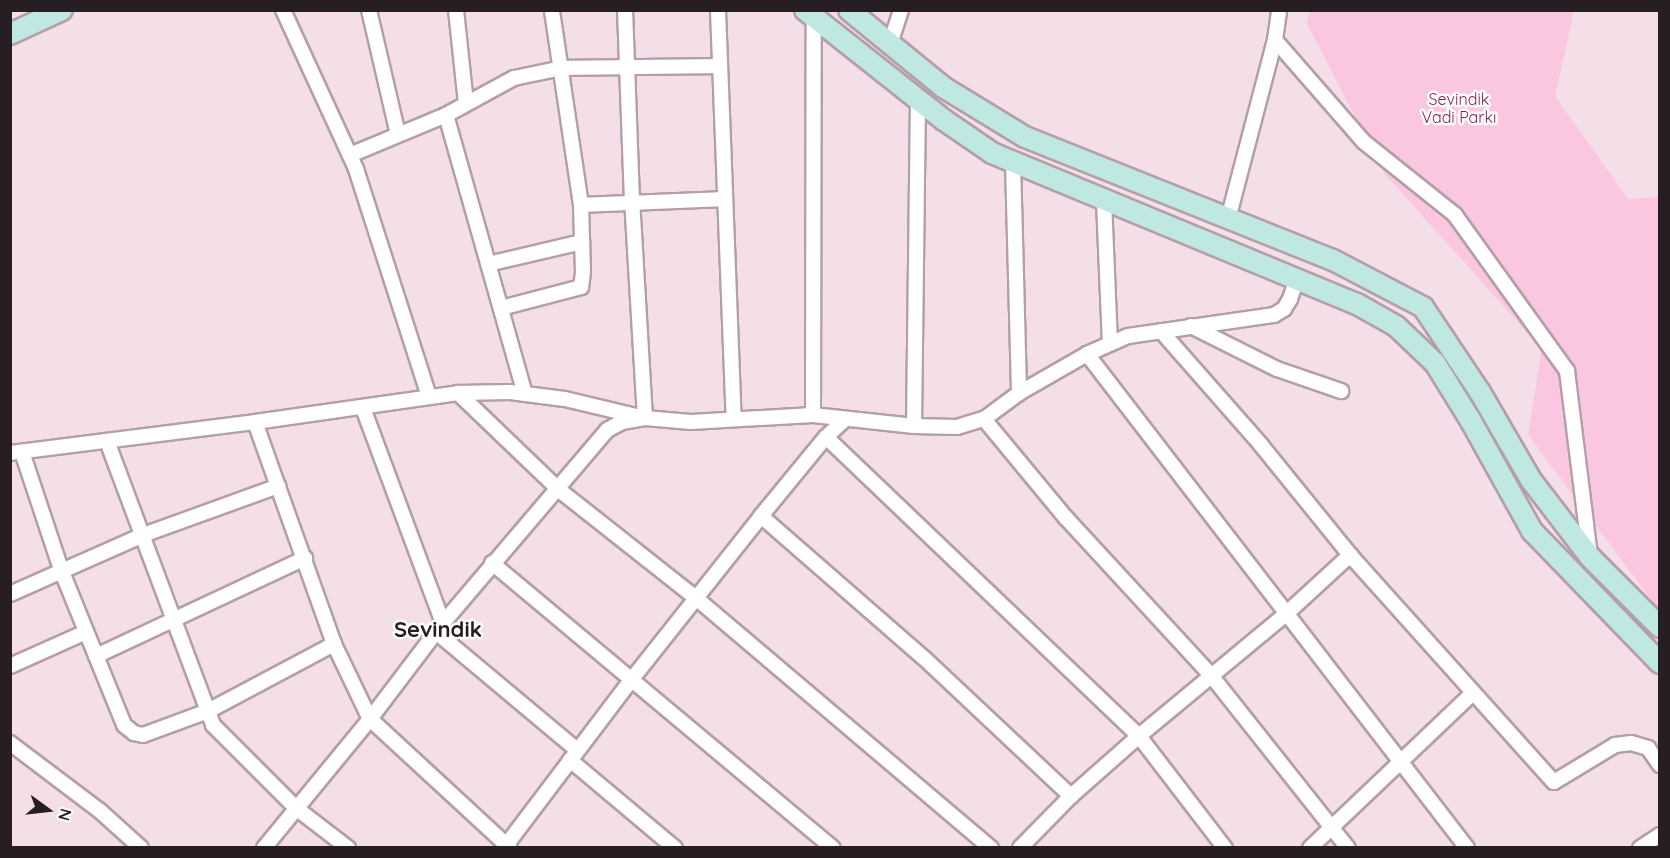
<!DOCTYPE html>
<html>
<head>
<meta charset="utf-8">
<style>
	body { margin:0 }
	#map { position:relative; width:1670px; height:858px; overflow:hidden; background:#f4dee8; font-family:Quicksand,sans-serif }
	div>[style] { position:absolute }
	.green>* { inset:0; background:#fbc6e0 }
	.roads { filter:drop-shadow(2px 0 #b49fa9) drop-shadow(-2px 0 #b49fa9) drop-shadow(0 2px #b49fa9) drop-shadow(0 -2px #b49fa9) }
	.minor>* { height:14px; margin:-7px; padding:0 7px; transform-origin:7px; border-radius:7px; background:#fff }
	.secondary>* { height:20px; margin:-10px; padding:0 10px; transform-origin:10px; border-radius:10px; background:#bfe8e3 }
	span { translate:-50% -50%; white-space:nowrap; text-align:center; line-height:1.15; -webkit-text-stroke:5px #fff; paint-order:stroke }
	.park-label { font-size:16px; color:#84215e }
	.district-label { font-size:22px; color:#261e22; font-weight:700 }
	.frame { position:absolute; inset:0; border:12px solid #261e22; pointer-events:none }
	.north { position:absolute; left:18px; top:780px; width:60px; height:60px; -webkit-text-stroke:4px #fff; paint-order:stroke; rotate:105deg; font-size:16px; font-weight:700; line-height:24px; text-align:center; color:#261e22 }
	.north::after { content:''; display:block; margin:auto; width:21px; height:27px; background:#261e22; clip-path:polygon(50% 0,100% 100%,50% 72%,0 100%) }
</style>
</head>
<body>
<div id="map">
	<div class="green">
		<i style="clip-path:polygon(1309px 11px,1574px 11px,1555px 96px,1628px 199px,1659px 197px,1659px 610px,1528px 435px,1542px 349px,1385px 174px,1307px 24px)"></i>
	</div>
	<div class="roads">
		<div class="minor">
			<i style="left:283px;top:10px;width:175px;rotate:65.3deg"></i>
			<i style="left:356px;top:169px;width:238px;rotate:72.2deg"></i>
			<i style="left:369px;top:10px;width:128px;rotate:76.9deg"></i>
			<i style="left:456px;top:10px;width:94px;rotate:83.9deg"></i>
			<i style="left:718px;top:10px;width:409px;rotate:87.8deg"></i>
			<i style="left:1275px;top:40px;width:135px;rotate:48.9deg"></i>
			<i style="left:1364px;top:142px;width:117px;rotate:38.7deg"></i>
			<i style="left:1455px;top:215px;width:192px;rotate:54.3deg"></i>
			<i style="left:1567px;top:371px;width:185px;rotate:82.9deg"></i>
			<i style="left:890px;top:44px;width:36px;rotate:-72deg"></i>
			<i style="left:446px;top:115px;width:290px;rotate:74.2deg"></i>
			<i style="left:350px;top:155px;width:104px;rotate:-22.6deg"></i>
			<i style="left:446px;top:115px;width:77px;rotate:-28.6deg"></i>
			<i style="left:514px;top:78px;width:49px;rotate:-11.8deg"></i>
			<i style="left:562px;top:68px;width:156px;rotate:-0.7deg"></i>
			<i style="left:1013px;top:162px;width:231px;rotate:88.5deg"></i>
			<i style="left:1104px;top:201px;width:142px;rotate:87.6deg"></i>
			<i style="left:581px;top:205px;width:144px;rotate:-2.4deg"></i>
			<i style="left:1228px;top:219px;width:185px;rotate:-75.3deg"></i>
			<i style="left:1275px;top:40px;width:30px;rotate:-82deg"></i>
			<i style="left:488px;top:264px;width:97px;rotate:-13.2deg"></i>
			<i style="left:501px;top:308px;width:83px;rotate:-14.7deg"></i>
			<i style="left:581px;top:287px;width:15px;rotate:-82deg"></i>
			<i style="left:583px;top:272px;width:67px;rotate:-91.7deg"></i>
			<i style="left:581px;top:205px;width:197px;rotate:-98.5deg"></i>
			<i style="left:1191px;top:326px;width:96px;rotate:26.6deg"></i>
			<i style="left:1277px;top:369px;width:68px;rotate:19deg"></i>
			<i style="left:1161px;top:331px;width:152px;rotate:48.7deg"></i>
			<i style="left:1261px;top:445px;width:141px;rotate:51deg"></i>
			<i style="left:1350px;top:555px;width:305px;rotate:48.1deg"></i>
			<i style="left:1554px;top:782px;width:71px;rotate:-31.2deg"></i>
			<i style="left:1615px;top:745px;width:16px;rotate:-7deg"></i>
			<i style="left:1631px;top:743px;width:18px;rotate:16deg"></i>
			<i style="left:1648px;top:748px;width:21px;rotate:55deg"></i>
			<i style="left:1087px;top:354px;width:623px;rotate:52.43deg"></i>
			<i style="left:458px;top:393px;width:139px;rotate:43.8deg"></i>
			<i style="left:558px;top:489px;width:176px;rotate:38.3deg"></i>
			<i style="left:696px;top:598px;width:387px;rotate:40.3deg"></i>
			<i style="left:363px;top:408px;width:229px;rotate:69.6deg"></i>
			<i style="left:813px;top:415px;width:397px;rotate:-89.9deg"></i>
			<i style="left:984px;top:419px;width:129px;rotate:50.4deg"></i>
			<i style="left:1066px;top:518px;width:212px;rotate:47.3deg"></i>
			<i style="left:1210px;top:674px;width:222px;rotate:51.6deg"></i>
			<i style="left:255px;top:422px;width:236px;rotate:70.4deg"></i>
			<i style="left:334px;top:644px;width:83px;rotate:64.4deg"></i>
			<i style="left:370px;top:719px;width:190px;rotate:42.7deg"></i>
			<i style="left:914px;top:426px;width:327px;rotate:-89.3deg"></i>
			<i style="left:826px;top:437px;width:433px;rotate:43.7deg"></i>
			<i style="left:1139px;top:736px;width:141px;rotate:52.5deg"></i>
			<i style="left:107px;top:441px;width:303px;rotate:69.5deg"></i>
			<i style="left:213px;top:725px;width:117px;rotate:45deg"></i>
			<i style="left:296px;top:808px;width:66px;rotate:37.6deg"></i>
			<i style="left:22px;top:452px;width:126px;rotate:71.6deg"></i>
			<i style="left:62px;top:572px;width:165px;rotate:67.9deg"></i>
			<i style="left:124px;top:725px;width:13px;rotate:39deg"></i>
			<i style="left:134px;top:733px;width:9px;rotate:13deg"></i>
			<i style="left:143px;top:735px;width:69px;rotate:-20.3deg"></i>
			<i style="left:208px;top:711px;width:143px;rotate:-28deg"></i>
			<i style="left:10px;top:453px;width:247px;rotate:-7.2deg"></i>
			<i style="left:255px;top:422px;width:205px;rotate:-8.1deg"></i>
			<i style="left:458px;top:393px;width:52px;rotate:-1.1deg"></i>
			<i style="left:510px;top:392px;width:55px;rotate:7.3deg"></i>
			<i style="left:565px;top:399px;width:82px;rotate:13.4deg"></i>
			<i style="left:645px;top:418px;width:46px;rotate:5deg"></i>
			<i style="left:691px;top:422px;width:122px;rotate:-3.3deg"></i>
			<i style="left:813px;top:415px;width:102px;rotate:6.2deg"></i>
			<i style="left:914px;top:426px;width:43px;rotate:1.3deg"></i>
			<i style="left:957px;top:427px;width:28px;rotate:-17deg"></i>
			<i style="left:984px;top:419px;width:44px;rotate:-36.6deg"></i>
			<i style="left:1019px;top:393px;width:78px;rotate:-29.8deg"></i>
			<i style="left:1087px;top:354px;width:45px;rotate:-23.7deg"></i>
			<i style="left:1128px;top:336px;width:148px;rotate:-8.2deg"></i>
			<i style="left:1274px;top:315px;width:12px;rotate:-31deg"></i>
			<i style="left:1284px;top:309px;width:12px;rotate:-59deg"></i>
			<i style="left:1290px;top:299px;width:21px;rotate:-71deg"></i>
			<i style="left:761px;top:516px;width:216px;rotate:41.1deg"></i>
			<i style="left:924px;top:658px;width:202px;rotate:43.2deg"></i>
			<i style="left:492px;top:563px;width:444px;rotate:39.9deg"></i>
			<i style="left:10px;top:594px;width:145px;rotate:-23.9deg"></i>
			<i style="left:143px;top:535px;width:144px;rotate:-19.9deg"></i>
			<i style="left:436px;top:632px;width:184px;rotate:39.9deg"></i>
			<i style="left:96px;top:656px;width:231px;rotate:-25.1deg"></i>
			<i style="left:10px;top:666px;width:83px;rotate:-24.1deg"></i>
			<i style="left:10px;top:743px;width:113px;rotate:37.1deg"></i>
			<i style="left:100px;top:811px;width:55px;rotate:42.1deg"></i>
			<i style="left:570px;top:760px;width:137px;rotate:40deg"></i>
			<i style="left:264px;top:848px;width:167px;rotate:-50.6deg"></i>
			<i style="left:370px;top:719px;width:121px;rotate:-52.8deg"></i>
			<i style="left:443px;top:623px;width:253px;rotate:-49.6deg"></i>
			<i style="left:607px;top:430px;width:17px;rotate:-28deg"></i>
			<i style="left:622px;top:422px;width:23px;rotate:-10deg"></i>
			<i style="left:645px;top:418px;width:217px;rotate:-93.4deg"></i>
			<i style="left:632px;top:201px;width:191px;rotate:-92.1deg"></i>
			<i style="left:504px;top:848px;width:212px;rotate:-52.9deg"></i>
			<i style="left:632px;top:679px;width:208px;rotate:-51.6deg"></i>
			<i style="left:761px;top:516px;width:102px;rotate:-50.6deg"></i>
			<i style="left:826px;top:437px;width:26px;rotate:-43deg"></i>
			<i style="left:1020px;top:848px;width:73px;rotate:-45.6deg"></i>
			<i style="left:1071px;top:796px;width:91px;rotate:-41.4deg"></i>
			<i style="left:1139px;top:736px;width:192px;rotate:-39.7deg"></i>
			<i style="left:1287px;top:613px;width:86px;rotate:-42.6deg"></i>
			<i style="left:1310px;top:848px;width:225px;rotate:-43.6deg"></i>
			<i style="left:1640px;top:848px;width:24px;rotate:-33deg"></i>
		</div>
		<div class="secondary">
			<i style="left:805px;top:10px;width:177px;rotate:38.4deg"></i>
			<i style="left:944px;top:120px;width:58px;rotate:34.5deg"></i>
			<i style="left:992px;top:153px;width:395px;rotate:22.5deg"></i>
			<i style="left:1357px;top:304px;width:45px;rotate:29.4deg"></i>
			<i style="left:1396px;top:326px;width:54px;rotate:43.5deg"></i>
			<i style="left:1435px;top:363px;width:70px;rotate:58.3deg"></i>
			<i style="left:1472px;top:423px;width:124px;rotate:60.9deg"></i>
			<i style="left:1532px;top:531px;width:184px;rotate:45.9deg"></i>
			<i style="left:849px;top:10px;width:122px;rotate:39.3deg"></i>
			<i style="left:943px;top:87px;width:96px;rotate:31.4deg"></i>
			<i style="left:1025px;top:137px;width:332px;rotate:21.8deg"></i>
			<i style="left:1333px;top:260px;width:102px;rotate:27.6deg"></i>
			<i style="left:1423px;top:307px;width:102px;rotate:56.2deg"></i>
			<i style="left:1480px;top:392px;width:102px;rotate:59.9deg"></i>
			<i style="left:1531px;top:480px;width:97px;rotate:52.5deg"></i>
			<i style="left:1590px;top:557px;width:99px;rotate:45deg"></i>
			<i style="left:10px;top:34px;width:57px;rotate:-24.8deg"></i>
		</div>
	</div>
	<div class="park-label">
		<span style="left:1459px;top:108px">Sevindik<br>Vadi Parkı</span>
	</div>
	<div class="district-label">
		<span style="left:438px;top:630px">Sevindik</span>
	</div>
	<div class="frame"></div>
	<div class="north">N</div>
</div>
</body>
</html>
